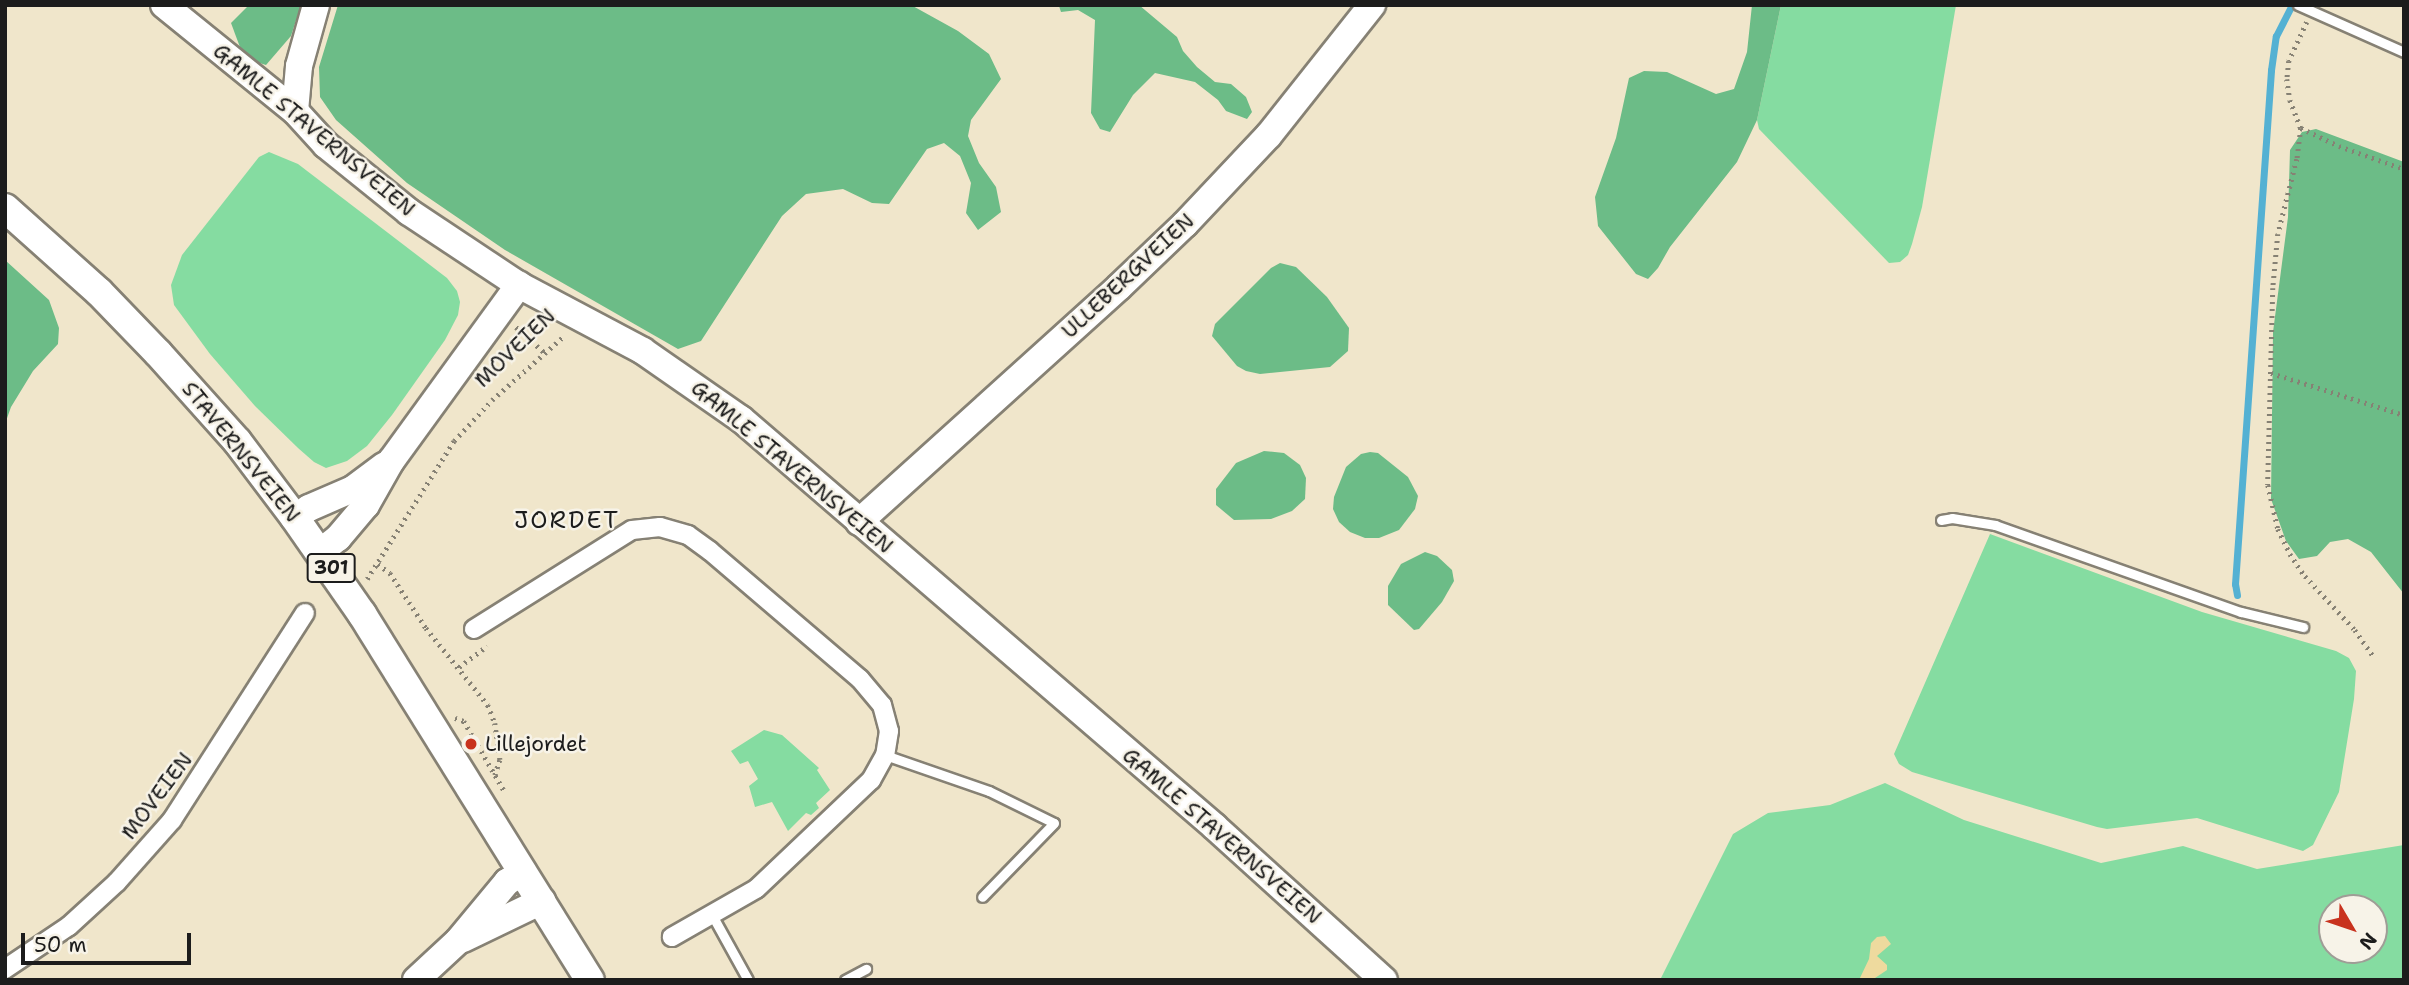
<!DOCTYPE html>
<html>
<head>
<meta charset="utf-8">
<style>
	body { margin:0 }
	#map { position:relative; width:2409px; height:985px; overflow:hidden; background:#f0e6cb; font-family:"Shantell Sans",sans-serif }
	div>[style] { position:absolute }
	.green>* { inset:0; background:#85dca1 }
	.forest>* { inset:0; background:#6cbc87 }
	.sand>* { inset:0; background:#eeda9e }
	.stream>* { height:7px; margin:-3.5px; padding:0 3.5px; transform-origin:3.5px; border-radius:3.5px; background:#54b1d3 }
	.path>* { height:4.5px; margin-top:-2.25px; transform-origin:0; background:repeating-linear-gradient(90deg,#868174 0 2px,transparent 0 7px) }
	.roads { filter:drop-shadow(2px 0 #868174) drop-shadow(-2px 0 #868174) drop-shadow(0 2px #868174) drop-shadow(0 -2px #868174) }
	.lane>* { height:9px; margin:-4.5px; padding:0 4.5px; transform-origin:4.5px; border-radius:4.5px; background:#fff }
	.street>* { height:18px; margin:-9px; padding:0 9px; transform-origin:9px; border-radius:9px; background:#fff }
	.secondary>* { height:26px; margin:-13px; padding:0 13px; transform-origin:13px; border-radius:13px; background:#fff }
	.primary>* { height:28px; margin:-14px; padding:0 14px; transform-origin:14px; border-radius:14px; background:#fff }
	.dots>* { width:19px; height:19px; translate:-50% -50%; box-sizing:border-box; border:4px solid #f7f3e8; border-radius:50% }
	span { translate:-50% -50%; white-space:nowrap; text-align:center; line-height:1.15; -webkit-text-stroke:5px #f7f3e8; paint-order:stroke }
	.shield-label span { padding:2px 5px; background:#f7f3e8; border:2px solid; border-radius:5px; -webkit-text-stroke-width:0 }
	.shield-label { font-size:19px; color:#1c1c1c; font-weight:700 }
	.street-label { font-size:21px; color:#1c1c1c }
	.poi-label { font-size:21px; color:#1c1c1c }
	.left { translate:0 -50%; text-align:left }
	.quarter-label { font-size:24px; color:#1c1c1c; letter-spacing:2px }
	.frame { position:absolute; inset:0; border:7px solid #1c1c1c; pointer-events:none }
	.north { position:absolute; left:2318px; top:894px; width:70px; height:70px; box-sizing:border-box; background:#f7f3e8; border:2px solid #9f9d96; border-radius:50%; rotate:129deg; font-size:19px; font-weight:700; line-height:28px; text-align:center; color:#1c1c1c }
	.north::after { content:''; display:block; margin:auto; width:24px; height:32px; background:#c8321e; clip-path:polygon(50% 0,100% 100%,50% 72%,0 100%) }
	.scale { position:absolute; left:21px; top:933px; width:170px; height:32px; box-sizing:border-box; border:4px solid #1c1c1c; border-top:0; padding-left:9px; font-size:21px; line-height:24px; white-space:nowrap; color:#1c1c1c; -webkit-text-stroke:5px #f7f3e8; paint-order:stroke }
</style>
</head>
<body>
<div id="map">
	<div class="green">
		<i style="clip-path:polygon(1781px 5px,1956px 5px,1922px 207px,1912px 244px,1908px 255px,1900px 262px,1889px 263px,1759px 129px,1757px 120px)"></i>
		<i style="clip-path:polygon(269px 152px,298px 164px,447px 278px,457px 291px,460px 302px,458px 315px,445px 340px,392px 415px,367px 446px,347px 461px,326px 468px,314px 462px,298px 448px,255px 406px,210px 354px,174px 305px,171px 285px,182px 255px,259px 157px)"></i>
		<i style="clip-path:polygon(1990px 534px,2202px 612px,2336px 651px,2349px 658px,2356px 671px,2354px 699px,2339px 792px,2313px 845px,2303px 851px,2197px 818px,2107px 829px,2097px 827px,1912px 772px,1899px 764px,1894px 754px)"></i>
		<i style="clip-path:polygon(764px 730px,782px 735px,819px 768px,817px 770px,830px 790px,816px 803px,819px 808px,811px 815px,806px 813px,788px 831px,772px 802px,755px 807px,749px 786px,758px 779px,748px 761px,740px 764px,731px 751px)"></i>
		<i style="clip-path:polygon(evenodd,1885px 783px,1964px 820px,2101px 863px,2183px 846px,2257px 869px,2404px 845px,2404px 980px,1660px 980px,1733px 834px,1768px 813px,1830px 805px,1885px 783px,2332px 908px,2374px 908px,2374px 950px,2332px 950px,2332px 908px)"></i>
	</div>
	<div class="forest">
		<i style="clip-path:polygon(249px 5px,301px 5px,291px 36px,266px 65px,244px 58px,231px 23px)"></i>
		<i style="clip-path:polygon(338px 5px,911px 5px,958px 31px,989px 54px,1001px 79px,971px 120px,968px 136px,979px 163px,996px 187px,1001px 212px,978px 230px,966px 213px,971px 183px,960px 156px,944px 143px,927px 149px,889px 204px,872px 203px,843px 189px,806px 194px,782px 216px,701px 341px,678px 349px,505px 250px,407px 183px,336px 120px,320px 97px,319px 67px)"></i>
		<i style="clip-path:polygon(1139px 5px,1177px 37px,1183px 51px,1197px 67px,1215px 82px,1231px 84px,1246px 97px,1252px 112px,1247px 119px,1226px 111px,1218px 100px,1195px 82px,1155px 73px,1133px 95px,1110px 132px,1100px 129px,1091px 113px,1095px 20px,1078px 10px,1061px 12px,1059px 6px)"></i>
		<i style="clip-path:polygon(1752px 5px,1781px 5px,1757px 120px,1737px 162px,1670px 247px,1658px 268px,1648px 279px,1636px 274px,1598px 226px,1595px 197px,1616px 138px,1629px 78px,1644px 71px,1667px 72px,1716px 94px,1734px 89px,1747px 52px)"></i>
		<i style="clip-path:polygon(2316px 129px,2404px 162px,2404px 594px,2371px 552px,2348px 539px,2330px 542px,2317px 556px,2299px 559px,2286px 541px,2271px 499px,2273px 332px,2288px 217px,2290px 150px,2302px 132px)"></i>
		<i style="clip-path:polygon(5px 260px,49px 300px,59px 328px,58px 344px,33px 371px,11px 407px,5px 424px)"></i>
		<i style="clip-path:polygon(1280px 263px,1296px 267px,1327px 297px,1349px 328px,1348px 351px,1330px 367px,1260px 374px,1246px 371px,1237px 366px,1212px 336px,1215px 324px,1271px 268px)"></i>
		<i style="clip-path:polygon(1264px 451px,1284px 453px,1300px 465px,1306px 478px,1305px 499px,1292px 511px,1271px 519px,1234px 520px,1216px 505px,1216px 489px,1236px 463px)"></i>
		<i style="clip-path:polygon(1370px 452px,1378px 453px,1408px 477px,1418px 496px,1415px 509px,1399px 530px,1379px 538px,1365px 538px,1350px 532px,1339px 522px,1333px 509px,1334px 497px,1346px 467px,1361px 454px)"></i>
		<i style="clip-path:polygon(1425px 552px,1437px 556px,1452px 570px,1454px 581px,1442px 602px,1419px 629px,1414px 630px,1388px 605px,1388px 586px,1401px 564px)"></i>
	</div>
	<div class="sand">
		<i style="clip-path:polygon(1885px 936px,1891px 944px,1877px 956px,1887px 965px,1887px 970px,1872px 980px,1859px 980px,1869px 959px,1871px 943px,1877px 937px)"></i>
	</div>
	<div class="stream">
		<i style="left:2237px;top:595px;width:11px;rotate:-100deg"></i>
		<i style="left:2235px;top:584px;width:515px;rotate:-85.99deg"></i>
		<i style="left:2271px;top:70px;width:34px;rotate:-82deg"></i>
		<i style="left:2276px;top:36px;width:31px;rotate:-63deg"></i>
	</div>
	<div class="path">
		<i style="left:2307px;top:22px;width:43px;rotate:114.8deg"></i>
		<i style="left:2289px;top:61px;width:18px;rotate:96deg"></i>
		<i style="left:2287px;top:79px;width:21px;rotate:82deg"></i>
		<i style="left:2290px;top:100px;width:30px;rotate:69deg"></i>
		<i style="left:2301px;top:128px;width:31px;rotate:97deg"></i>
		<i style="left:2297px;top:159px;width:77px;rotate:104.2deg"></i>
		<i style="left:2278px;top:234px;width:54px;rotate:95.3deg"></i>
		<i style="left:2273px;top:288px;width:197px;rotate:91.5deg"></i>
		<i style="left:2268px;top:485px;width:45px;rotate:77.2deg"></i>
		<i style="left:2278px;top:529px;width:28px;rotate:64deg"></i>
		<i style="left:2290px;top:554px;width:27px;rotate:56deg"></i>
		<i style="left:2305px;top:576px;width:74px;rotate:47.2deg"></i>
		<i style="left:2355px;top:630px;width:32px;rotate:55deg"></i>
		<i style="left:2301px;top:128px;width:42px;rotate:25.3deg"></i>
		<i style="left:2339px;top:146px;width:69px;rotate:19.5deg"></i>
		<i style="left:516px;top:327px;width:40px;rotate:42deg"></i>
		<i style="left:2271px;top:373px;width:139px;rotate:17.5deg"></i>
		<i style="left:378px;top:564px;width:15px;rotate:37deg"></i>
		<i style="left:390px;top:573px;width:66px;rotate:56.8deg"></i>
		<i style="left:426px;top:628px;width:99px;rotate:51.2deg"></i>
		<i style="left:488px;top:705px;width:19px;rotate:69deg"></i>
		<i style="left:495px;top:723px;width:37px;rotate:82deg"></i>
		<i style="left:500px;top:760px;width:16px;rotate:108deg"></i>
		<i style="left:367px;top:579px;width:163px;rotate:-57.8deg"></i>
		<i style="left:454px;top:441px;width:56px;rotate:-47.2deg"></i>
		<i style="left:492px;top:400px;width:96px;rotate:-41.6deg"></i>
		<i style="left:459px;top:667px;width:35px;rotate:-37deg"></i>
		<i style="left:455px;top:718px;width:9px;rotate:18deg"></i>
		<i style="left:464px;top:721px;width:82px;rotate:60deg"></i>
	</div>
	<div class="roads">
		<div class="lane">
			<i style="left:2298px;top:5px;width:116px;rotate:23.9deg"></i>
			<i style="left:1941px;top:520px;width:11px;rotate:-10deg"></i>
			<i style="left:1952px;top:518px;width:44px;rotate:9.2deg"></i>
			<i style="left:1995px;top:525px;width:261px;rotate:19.5deg"></i>
			<i style="left:2241px;top:612px;width:64px;rotate:13.6deg"></i>
			<i style="left:885px;top:755px;width:110px;rotate:19.1deg"></i>
			<i style="left:989px;top:791px;width:72px;rotate:26.2deg"></i>
			<i style="left:1054px;top:823px;width:103px;rotate:134.2deg"></i>
			<i style="left:712px;top:915px;width:74px;rotate:61deg"></i>
			<i style="left:845px;top:980px;width:24px;rotate:-28deg"></i>
		</div>
		<div class="street">
			<i style="left:474px;top:629px;width:186px;rotate:-32.1deg"></i>
			<i style="left:632px;top:530px;width:28px;rotate:-6deg"></i>
			<i style="left:660px;top:527px;width:29px;rotate:16deg"></i>
			<i style="left:688px;top:535px;width:27px;rotate:36deg"></i>
			<i style="left:710px;top:551px;width:197px;rotate:40.5deg"></i>
			<i style="left:860px;top:679px;width:34px;rotate:50deg"></i>
			<i style="left:882px;top:705px;width:27px;rotate:75deg"></i>
			<i style="left:889px;top:731px;width:24px;rotate:99deg"></i>
			<i style="left:885px;top:755px;width:29px;rotate:119deg"></i>
			<i style="left:871px;top:780px;width:158px;rotate:136.5deg"></i>
			<i style="left:756px;top:889px;width:97px;rotate:150.3deg"></i>
			<i style="left:5px;top:969px;width:77px;rotate:-33.9deg"></i>
			<i style="left:69px;top:926px;width:65px;rotate:-42.5deg"></i>
			<i style="left:117px;top:882px;width:83px;rotate:-48.4deg"></i>
			<i style="left:172px;top:820px;width:246px;rotate:-57.3deg"></i>
		</div>
		<div class="secondary">
			<i style="left:164px;top:5px;width:169px;rotate:39deg"></i>
			<i style="left:295px;top:111px;width:46px;rotate:47.6deg"></i>
			<i style="left:326px;top:145px;width:107px;rotate:38.9deg"></i>
			<i style="left:409px;top:212px;width:132px;rotate:33.6deg"></i>
			<i style="left:519px;top:285px;width:140px;rotate:28deg"></i>
			<i style="left:643px;top:351px;width:119px;rotate:34.8deg"></i>
			<i style="left:741px;top:419px;width:625px;rotate:40.72deg"></i>
			<i style="left:1215px;top:827px;width:228px;rotate:42.2deg"></i>
			<i style="left:295px;top:111px;width:45px;rotate:-84.9deg"></i>
			<i style="left:299px;top:66px;width:63px;rotate:-74.4deg"></i>
			<i style="left:295px;top:518px;width:17px;rotate:-36deg"></i>
			<i style="left:309px;top:508px;width:48px;rotate:-23.4deg"></i>
			<i style="left:353px;top:489px;width:39px;rotate:-37deg"></i>
			<i style="left:859px;top:522px;width:350px;rotate:-42.1deg"></i>
			<i style="left:1119px;top:287px;width:91px;rotate:-43.7deg"></i>
			<i style="left:1185px;top:224px;width:122px;rotate:-46.7deg"></i>
			<i style="left:1269px;top:135px;width:166px;rotate:-51.6deg"></i>
			<i style="left:320px;top:552px;width:23px;rotate:-38deg"></i>
			<i style="left:338px;top:538px;width:43px;rotate:-49.7deg"></i>
			<i style="left:366px;top:505px;width:51px;rotate:-60.4deg"></i>
			<i style="left:391px;top:461px;width:218px;rotate:-54deg"></i>
			<i style="left:463px;top:939px;width:88px;rotate:-25.7deg"></i>
			<i style="left:416px;top:980px;width:57px;rotate:-42.9deg"></i>
			<i style="left:458px;top:941px;width:77px;rotate:-50.3deg"></i>
			<i style="left:507px;top:882px;width:19px;rotate:-32deg"></i>
		</div>
		<div class="primary">
			<i style="left:5px;top:208px;width:126px;rotate:41.8deg"></i>
			<i style="left:99px;top:292px;width:85px;rotate:46deg"></i>
			<i style="left:158px;top:353px;width:118px;rotate:48.1deg"></i>
			<i style="left:237px;top:441px;width:96px;rotate:53deg"></i>
			<i style="left:295px;top:518px;width:117px;rotate:55.1deg"></i>
			<i style="left:362px;top:614px;width:431px;rotate:58.1deg"></i>
		</div>
	</div>
	<div class="dots">
		<i style="left:471px;top:744px;background:#c8321e"></i>
	</div>
	<div class="shield-label">
		<span style="left:331px;top:568px">301</span>
	</div>
	<div class="street-label">
		<span style="left:314px;top:130px;rotate:40deg">GAMLE STAVERNSVEIEN</span>
		<span style="left:1128px;top:276px;rotate:-43deg">ULLEBERGVEIEN</span>
		<span style="left:515px;top:348px;rotate:-44deg">MOVEIEN</span>
		<span style="left:241px;top:452px;rotate:51deg">STAVERNSVEIEN</span>
		<span style="left:792px;top:467px;rotate:40deg">GAMLE STAVERNSVEIEN</span>
		<span style="left:157px;top:796px;rotate:-53deg">MOVEIEN</span>
		<span style="left:1222px;top:836px;rotate:41deg">GAMLE STAVERNSVEIEN</span>
	</div>
	<div class="poi-label">
		<span class="left" style="left:485px;top:744px">Lillejordet</span>
	</div>
	<div class="quarter-label">
		<span style="left:567px;top:521px">JORDET</span>
	</div>
	<div class="frame"></div>
	<div class="north">N</div>
	<div class="scale">50 m</div>
</div>
</body>
</html>
